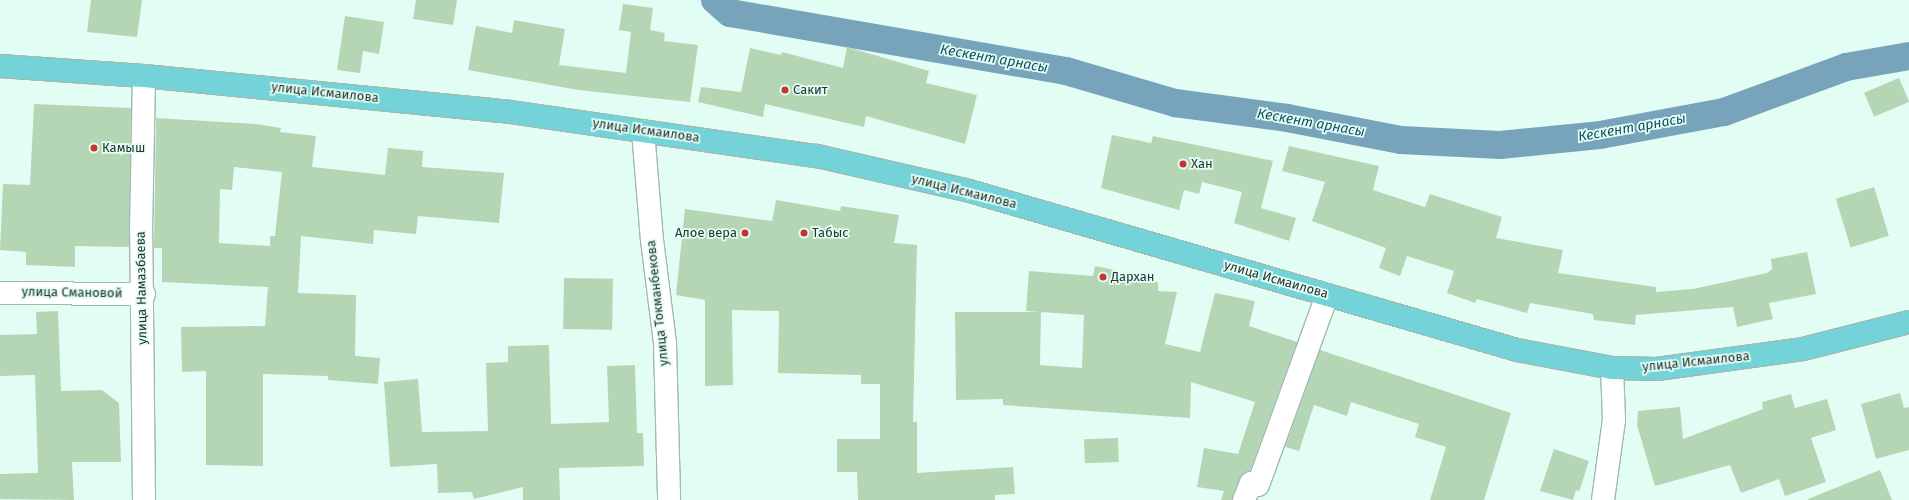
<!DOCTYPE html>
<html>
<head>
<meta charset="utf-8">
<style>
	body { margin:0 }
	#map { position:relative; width:1909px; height:500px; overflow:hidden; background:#e2fef4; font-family:"Fira Sans",sans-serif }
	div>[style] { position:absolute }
	.canal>* { height:28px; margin:-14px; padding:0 14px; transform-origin:14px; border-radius:14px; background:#78a4bb }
	.building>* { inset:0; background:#b5d6b4; transform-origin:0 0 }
	.roads { filter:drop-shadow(1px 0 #a0bab1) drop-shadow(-1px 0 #a0bab1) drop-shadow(0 1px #a0bab1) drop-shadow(0 -1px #a0bab1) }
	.street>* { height:22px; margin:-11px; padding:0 11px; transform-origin:11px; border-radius:11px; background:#fff }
	.primary>* { height:22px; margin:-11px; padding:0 11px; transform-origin:11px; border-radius:11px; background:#73d3d9 }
	.dots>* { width:11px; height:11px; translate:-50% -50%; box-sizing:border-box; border:2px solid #e2fef4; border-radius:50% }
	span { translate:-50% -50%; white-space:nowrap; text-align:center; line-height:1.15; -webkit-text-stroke:3.5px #e2fef4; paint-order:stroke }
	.poi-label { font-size:13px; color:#293430 }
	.left { translate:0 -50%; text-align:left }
	.right { translate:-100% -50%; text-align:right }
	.street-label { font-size:13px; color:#293430 }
	.water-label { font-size:14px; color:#134d66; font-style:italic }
</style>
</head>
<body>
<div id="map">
	<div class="canal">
		<i style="left:715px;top:0;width:20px;rotate:41deg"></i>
		<i style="left:730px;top:13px;width:341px;rotate:9.8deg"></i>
		<i style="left:1066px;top:71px;width:114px;rotate:16.4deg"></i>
		<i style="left:1175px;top:103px;width:113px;rotate:7.6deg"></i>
		<i style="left:1287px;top:118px;width:116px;rotate:10.9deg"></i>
		<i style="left:1401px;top:140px;width:99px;rotate:2.9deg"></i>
		<i style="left:1500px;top:145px;width:100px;rotate:-5.7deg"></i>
		<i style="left:1600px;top:135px;width:126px;rotate:-10.5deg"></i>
		<i style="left:1724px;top:112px;width:130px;rotate:-20.2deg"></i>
		<i style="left:1846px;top:67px;width:64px;rotate:-9.9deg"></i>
	</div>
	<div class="building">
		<i style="clip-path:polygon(91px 0,142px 0,137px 37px,87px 32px)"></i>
		<i style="clip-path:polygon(416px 0,457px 0,453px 25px,413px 19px)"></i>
		<i style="clip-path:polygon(623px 4px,653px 8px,650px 30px,665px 33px,664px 41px,698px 45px,690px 102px,578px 90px,468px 70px,476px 26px,512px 33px,514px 20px,565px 29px,559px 65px,626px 73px,631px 32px,619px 30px)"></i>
		<i style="clip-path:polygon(345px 16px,384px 22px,379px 54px,363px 51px,360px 73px,337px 70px)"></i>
		<i style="clip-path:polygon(847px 47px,929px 71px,926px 83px,977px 95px,965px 144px,866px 116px,864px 127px,765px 104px,763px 117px,698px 102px,701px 87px,741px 92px,750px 48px,781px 55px,782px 52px,843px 68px)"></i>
		<i style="left:1899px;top:78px;width:26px;height:38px;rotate:67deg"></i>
		<i style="clip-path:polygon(34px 104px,131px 108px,129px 247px,75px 246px,75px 267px,26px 265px,26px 252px,0 250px,3px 184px,30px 185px)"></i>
		<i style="clip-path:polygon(evenodd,156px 118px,256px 124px,281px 128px,280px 132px,316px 136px,312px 167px,385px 175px,388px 148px,423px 151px,422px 167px,504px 173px,499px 223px,418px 216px,416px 234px,374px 230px,373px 244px,301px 236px,298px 293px,356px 295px,355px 356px,380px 358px,378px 384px,328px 380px,328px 376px,263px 374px,263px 466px,206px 465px,206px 371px,182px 372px,181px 327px,265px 326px,268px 287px,162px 282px,162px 248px,154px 248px,156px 118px,234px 167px,282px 172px,275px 236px,270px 236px,270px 246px,219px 243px,220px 189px,232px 190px,234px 167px)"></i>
		<i style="clip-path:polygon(1112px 135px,1151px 143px,1153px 136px,1273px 161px,1261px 208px,1296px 218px,1289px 241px,1234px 223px,1242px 192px,1202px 182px,1199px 194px,1184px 190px,1179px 210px,1101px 188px)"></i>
		<i style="clip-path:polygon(1289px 146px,1379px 166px,1373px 190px,1425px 207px,1430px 194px,1502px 217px,1496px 238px,1563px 250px,1558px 273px,1656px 287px,1656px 292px,1693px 289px,1767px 273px,1772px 269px,1771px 259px,1807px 252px,1816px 294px,1769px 303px,1773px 319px,1737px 327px,1733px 307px,1636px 315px,1635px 325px,1594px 320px,1593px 314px,1530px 303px,1527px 313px,1477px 299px,1475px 303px,1447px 293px,1454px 271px,1407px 256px,1400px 276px,1379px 268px,1386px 248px,1312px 221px,1325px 182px,1282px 171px)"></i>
		<i style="left:1874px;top:187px;width:51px;height:40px;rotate:73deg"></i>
		<i style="clip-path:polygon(776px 200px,840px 211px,841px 206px,899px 215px,894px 243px,917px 245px,913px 422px,917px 422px,917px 473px,1013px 467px,1015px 494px,995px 495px,995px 500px,858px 500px,857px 472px,837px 472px,837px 439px,880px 439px,880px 384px,861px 384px,861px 375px,778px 373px,779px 311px,732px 310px,733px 385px,705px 386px,705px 300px,676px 295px,685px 209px,772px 221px)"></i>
		<i style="clip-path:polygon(1095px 266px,1115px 270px,1113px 281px,1158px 282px,1158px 291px,1177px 292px,1165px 344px,1200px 352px,1215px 293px,1255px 301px,1249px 326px,1297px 342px,1250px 471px,1240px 478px,1232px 500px,1221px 500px,1224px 491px,1197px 487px,1204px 448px,1238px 454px,1255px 402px,1191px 382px,1190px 418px,1003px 405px,1003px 399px,956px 400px,955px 312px,1041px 312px,1040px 365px,1082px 368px,1084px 315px,1026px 311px,1029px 271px,1093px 276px)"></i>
		<i style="left:564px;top:278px;width:49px;height:51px;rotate:1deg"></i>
		<i style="clip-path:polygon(58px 311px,61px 391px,102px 390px,119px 403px,121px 462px,72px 462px,74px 500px,0 499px,0 474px,38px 473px,35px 375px,0 376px,0 335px,37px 334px,36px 312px)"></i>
		<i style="clip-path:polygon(549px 345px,551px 424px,609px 422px,607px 366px,635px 365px,637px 433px,643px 433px,644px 466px,559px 468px,560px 500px,523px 500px,523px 487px,474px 499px,472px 492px,438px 493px,437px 464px,390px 467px,384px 382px,418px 379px,422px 432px,488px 431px,486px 363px,508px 362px,508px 346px)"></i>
		<i style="clip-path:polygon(1320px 350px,1511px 413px,1484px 500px,1430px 500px,1446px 447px,1415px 437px,1419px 424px,1351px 402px,1347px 416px,1314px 405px,1299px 451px,1285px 447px)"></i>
		<i style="clip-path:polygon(1900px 393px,1904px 408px,1909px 407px,1909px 450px,1876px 459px,1861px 404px)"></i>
		<i style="clip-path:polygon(1791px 394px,1795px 408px,1827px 399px,1836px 430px,1811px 438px,1826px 482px,1785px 496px,1779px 479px,1741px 493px,1730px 465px,1655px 486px,1637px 425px,1638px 411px,1680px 407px,1683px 439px,1763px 409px,1762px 402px)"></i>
		<i style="left:1118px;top:438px;width:24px;height:34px;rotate:88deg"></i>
		<i style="clip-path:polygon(1554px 449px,1589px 461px,1579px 492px,1576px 490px,1573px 500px,1540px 491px)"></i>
		<i style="clip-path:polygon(1880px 470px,1892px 500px,1808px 500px,1808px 499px)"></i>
	</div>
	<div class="roads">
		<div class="street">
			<i style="left:643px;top:131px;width:109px;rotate:85.3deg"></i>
			<i style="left:652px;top:240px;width:104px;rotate:82.8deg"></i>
			<i style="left:665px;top:343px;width:157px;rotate:88.5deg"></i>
			<i style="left:0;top:293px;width:144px;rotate:0.4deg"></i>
			<i style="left:144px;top:500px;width:268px;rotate:-90.6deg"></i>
			<i style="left:141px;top:232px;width:156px;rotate:-88.9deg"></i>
			<i style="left:1244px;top:500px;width:18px;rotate:-68deg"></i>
			<i style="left:1251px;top:483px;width:7px;rotate:16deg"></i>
			<i style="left:1258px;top:485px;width:202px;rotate:-70deg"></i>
			<i style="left:1603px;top:500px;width:81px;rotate:-82.2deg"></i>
			<i style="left:1614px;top:420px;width:52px;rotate:-92.2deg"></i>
		</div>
		<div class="primary">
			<i style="left:0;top:66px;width:144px;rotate:4deg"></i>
			<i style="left:144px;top:76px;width:368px;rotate:5.6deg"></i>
			<i style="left:510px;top:112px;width:310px;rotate:8.2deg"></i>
			<i style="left:817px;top:156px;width:153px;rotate:12.9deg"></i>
			<i style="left:966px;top:190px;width:574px;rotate:16.19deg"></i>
			<i style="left:1517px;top:350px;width:97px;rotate:10.7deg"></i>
			<i style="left:1612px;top:368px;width:45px;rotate:1.3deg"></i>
			<i style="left:1657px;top:369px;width:147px;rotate:-7.8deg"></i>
			<i style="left:1803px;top:349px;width:109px;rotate:-14.3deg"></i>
		</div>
	</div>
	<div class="dots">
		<i style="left:785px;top:90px;background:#c3352e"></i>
		<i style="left:94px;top:148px;background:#c3352e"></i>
		<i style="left:1183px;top:164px;background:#c3352e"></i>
		<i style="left:745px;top:233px;background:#c3352e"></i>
		<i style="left:804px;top:233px;background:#c3352e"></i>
		<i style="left:1103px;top:277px;background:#c3352e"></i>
	</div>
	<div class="poi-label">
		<span class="left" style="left:793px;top:90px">Сакит</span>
		<span class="left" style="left:102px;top:148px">Камыш</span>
		<span class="left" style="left:1191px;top:164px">Хан</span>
		<span class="right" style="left:737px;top:233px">Алое вера</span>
		<span class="left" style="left:812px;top:233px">Табыс</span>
		<span class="left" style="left:1111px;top:277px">Дархан</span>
	</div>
	<div class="street-label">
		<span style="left:325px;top:93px;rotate:6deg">улица Исмаилова</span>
		<span style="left:646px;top:131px;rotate:8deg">улица Исмаилова</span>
		<span style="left:964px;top:192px;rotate:14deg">улица Исмаилова</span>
		<span style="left:1276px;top:280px;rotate:16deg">улица Исмаилова</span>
		<span style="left:142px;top:288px;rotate:-91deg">улица Намазбаева</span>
		<span style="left:72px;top:293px;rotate:1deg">улица Смановой</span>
		<span style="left:658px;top:303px;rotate:-96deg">улица Токманбекова</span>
		<span style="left:1696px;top:362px;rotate:-6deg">улица Исмаилова</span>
	</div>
	<div class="water-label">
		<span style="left:994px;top:59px;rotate:10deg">Кескент арнасы</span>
		<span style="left:1311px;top:123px;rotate:10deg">Кескент арнасы</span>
		<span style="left:1632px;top:128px;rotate:-10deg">Кескент арнасы</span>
	</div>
</div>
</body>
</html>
